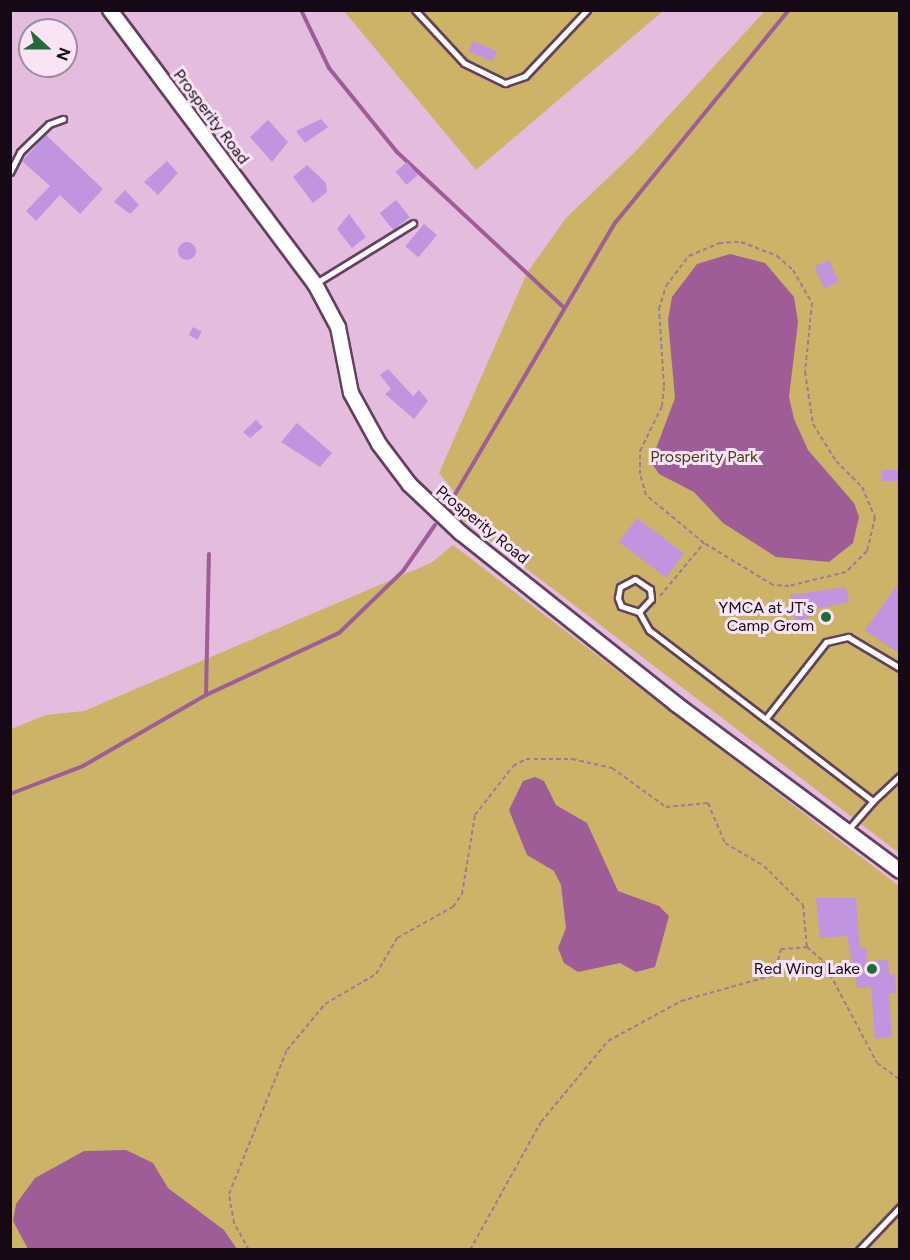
<!DOCTYPE html>
<html>
<head>
<meta charset="utf-8">
<style>
	body { margin:0 }
	#map { position:relative; width:910px; height:1260px; overflow:hidden; background:#e4bcde; font-family:Figtree,sans-serif }
	div>[style] { position:absolute }
	.green>* { inset:0; background:#ccb367 }
	.water>* { inset:0; background:#9f5d97 }
	.stream>* { height:4px; margin:-2px; padding:0 2px; transform-origin:2px; border-radius:2px; background:#9f5d97 }
	.building>* { inset:0; background:#c194df; transform-origin:0 0 }
	.round { border-radius:50% }
	.path>* { height:2px; margin-top:-1px; transform-origin:0; background:repeating-linear-gradient(90deg,#9a7c96 0 4.5px,transparent 0 7.5px) }
	.roads { filter:drop-shadow(2px 0 #63415e) drop-shadow(-2px 0 #63415e) drop-shadow(0 2px #63415e) drop-shadow(0 -2px #63415e) }
	.service>* { height:5px; margin:-2.5px; padding:0 2.5px; transform-origin:2.5px; border-radius:2.5px; background:#fff }
	.tertiary>* { height:14px; margin:-7px; padding:0 7px; transform-origin:7px; border-radius:7px; background:#fff }
	.dots>* { width:16px; height:16px; translate:-50% -50%; box-sizing:border-box; border:3px solid #f9e4f5; border-radius:50% }
	span { translate:-50% -50%; white-space:nowrap; text-align:center; line-height:1.15; -webkit-text-stroke:6px #f9e4f5; paint-order:stroke }
	.street-label { font-size:16px; color:#160915 }
	.park-label { font-size:16px; color:#493c15 }
	.poi-label { font-size:16px; color:#160915 }
	.right { translate:-100% -50%; text-align:right }
	.frame { position:absolute; inset:0; border:12px solid #160915; pointer-events:none }
	.north { position:absolute; left:18px; top:18px; width:60px; height:60px; box-sizing:border-box; background:#f9e4f5; border:2px solid #9e8c9b; border-radius:50%; rotate:111deg; font-size:16px; font-weight:700; line-height:24px; text-align:center; color:#160915 }
	.north::after { content:''; display:block; margin:auto; width:21px; height:27px; background:#1f6c3a; clip-path:polygon(50% 0,100% 100%,50% 72%,0 100%) }
</style>
</head>
<body>
<div id="map">
	<div class="green">
		<i style="clip-path:polygon(344px 11px,663px 11px,476px 170px)"></i>
		<i style="clip-path:polygon(765px 11px,899px 11px,899px 853px,447px 508px,456px 494px,439px 473px,527px 273px,566px 218px,635px 152px)"></i>
		<i style="clip-path:polygon(453px 545px,899px 886px,899px 1249px,11px 1250px,11px 729px,46px 715px,84px 711px,431px 563px)"></i>
	</div>
	<div class="water">
		<i style="clip-path:polygon(730px 254px,765px 263px,794px 297px,798px 322px,789px 397px,794px 419px,808px 450px,854px 503px,859px 517px,853px 543px,829px 562px,776px 557px,723px 523px,694px 492px,659px 474px,651px 462px,675px 398px,668px 320px,672px 297px,697px 264px)"></i>
		<i style="clip-path:polygon(535px 777px,544px 781px,556px 805px,587px 823px,618px 891px,659px 906px,669px 916px,655px 967px,636px 972px,620px 963px,578px 972px,564px 963px,558px 948px,566px 928px,561px 885px,554px 871px,527px 855px,509px 810px,523px 781px)"></i>
		<i style="clip-path:polygon(126px 1150px,153px 1163px,168px 1188px,224px 1230px,237px 1249px,28px 1249px,13px 1221px,16px 1204px,35px 1178px,84px 1151px)"></i>
	</div>
	<div class="stream">
		<i style="left:301px;top:10px;width:64px;rotate:64.2deg"></i>
		<i style="left:329px;top:68px;width:108px;rotate:51deg"></i>
		<i style="left:397px;top:152px;width:227px;rotate:43deg"></i>
		<i style="left:447px;top:508px;width:331px;rotate:-59.5deg"></i>
		<i style="left:615px;top:223px;width:275px;rotate:-50.8deg"></i>
		<i style="left:206px;top:695px;width:141px;rotate:-88.8deg"></i>
		<i style="left:10px;top:794px;width:78px;rotate:-21deg"></i>
		<i style="left:83px;top:766px;width:142px;rotate:-30deg"></i>
		<i style="left:206px;top:695px;width:147px;rotate:-25deg"></i>
		<i style="left:339px;top:633px;width:89px;rotate:-44.1deg"></i>
		<i style="left:403px;top:571px;width:56px;rotate:-55.2deg"></i>
	</div>
	<div class="building">
		<i style="left:473px;top:41px;width:26px;height:11px;rotate:23deg"></i>
		<i style="clip-path:polygon(321px 119px,328px 127px,305px 143px,296px 131px)"></i>
		<i style="clip-path:polygon(268px 120px,288px 142px,272px 162px,250px 137px)"></i>
		<i style="clip-path:polygon(46px 135px,103px 189px,80px 214px,60px 195px,36px 221px,26px 211px,50px 186px,22px 161px)"></i>
		<i style="clip-path:polygon(167px 161px,178px 173px,158px 195px,144px 182px)"></i>
		<i style="left:407px;top:162px;width:17px;height:15px;rotate:50deg"></i>
		<i style="clip-path:polygon(307px 165px,326px 183px,327px 192px,313px 203px,293px 177px)"></i>
		<i style="clip-path:polygon(125px 190px,139px 205px,130px 214px,114px 202px)"></i>
		<i style="left:396px;top:200px;width:22px;height:21px;rotate:51deg"></i>
		<i style="clip-path:polygon(349px 214px,366px 237px,352px 248px,337px 229px)"></i>
		<i style="left:424px;top:224px;width:17px;height:29px;rotate:40deg"></i>
		<i class="round" style="left:178px;top:242px;width:18px;height:18px"></i>
		<i style="left:829px;top:260px;width:24px;height:16px;rotate:66deg"></i>
		<i style="left:193px;top:327px;width:10px;height:9px;rotate:29deg"></i>
		<i style="clip-path:polygon(388px 369px,413px 396px,419px 390px,428px 401px,414px 419px,385px 394px,391px 389px,380px 375px)"></i>
		<i style="clip-path:polygon(256px 420px,263px 427px,250px 438px,243px 432px)"></i>
		<i style="clip-path:polygon(297px 423px,332px 453px,320px 467px,281px 442px)"></i>
		<i style="left:900px;top:470px;width:11px;height:18px;rotate:90deg"></i>
		<i style="left:637px;top:518px;width:59px;height:30px;rotate:37deg"></i>
		<i style="clip-path:polygon(900px 581px,900px 654px,865px 630px)"></i>
		<i style="clip-path:polygon(846px 587px,849px 602px,811px 610px,812px 617px,795px 621px,790px 595px)"></i>
		<i style="clip-path:polygon(816px 898px,856px 898px,860px 947px,866px 947px,867px 961px,888px 960px,889px 975px,895px 974px,896px 993px,889px 993px,892px 1037px,875px 1039px,871px 987px,857px 988px,847px 936px,820px 938px)"></i>
	</div>
	<div class="path">
		<i style="left:660px;top:596px;width:69px;rotate:-50.3deg"></i>
		<i style="left:704px;top:543px;width:75px;rotate:-140.4deg"></i>
		<i style="left:646px;top:495px;width:22px;rotate:-106deg"></i>
		<i style="left:640px;top:474px;width:23px;rotate:-90deg"></i>
		<i style="left:640px;top:451px;width:50px;rotate:-63.9deg"></i>
		<i style="left:662px;top:406px;width:20px;rotate:-84deg"></i>
		<i style="left:664px;top:386px;width:77px;rotate:-93.7deg"></i>
		<i style="left:659px;top:309px;width:24px;rotate:-73deg"></i>
		<i style="left:666px;top:286px;width:38px;rotate:-53deg"></i>
		<i style="left:689px;top:256px;width:33px;rotate:-23deg"></i>
		<i style="left:719px;top:243px;width:22px;rotate:-3deg"></i>
		<i style="left:741px;top:242px;width:39px;rotate:21deg"></i>
		<i style="left:777px;top:256px;width:21px;rotate:41deg"></i>
		<i style="left:793px;top:270px;width:38px;rotate:60deg"></i>
		<i style="left:812px;top:303px;width:69px;rotate:95.8deg"></i>
		<i style="left:805px;top:372px;width:53px;rotate:81.3deg"></i>
		<i style="left:813px;top:424px;width:44px;rotate:58.1deg"></i>
		<i style="left:836px;top:461px;width:37px;rotate:45deg"></i>
		<i style="left:862px;top:487px;width:33px;rotate:67deg"></i>
		<i style="left:875px;top:517px;width:35px;rotate:103deg"></i>
		<i style="left:867px;top:551px;width:30px;rotate:135deg"></i>
		<i style="left:846px;top:572px;width:59px;rotate:166.2deg"></i>
		<i style="left:789px;top:586px;width:16px;rotate:-176deg"></i>
		<i style="left:773px;top:585px;width:81px;rotate:-148.7deg"></i>
		<i style="left:10px;top:1247px;width:4px;rotate:45deg"></i>
		<i style="left:249px;top:1250px;width:31px;rotate:-119deg"></i>
		<i style="left:234px;top:1223px;width:29px;rotate:-100deg"></i>
		<i style="left:229px;top:1194px;width:155px;rotate:-68.1deg"></i>
		<i style="left:287px;top:1050px;width:60px;rotate:-50.4deg"></i>
		<i style="left:325px;top:1004px;width:59px;rotate:-30.5deg"></i>
		<i style="left:376px;top:974px;width:42px;rotate:-59.7deg"></i>
		<i style="left:397px;top:938px;width:64px;rotate:-29deg"></i>
		<i style="left:453px;top:907px;width:16px;rotate:-55deg"></i>
		<i style="left:462px;top:894px;width:80px;rotate:-80.7deg"></i>
		<i style="left:475px;top:815px;width:62px;rotate:-52.2deg"></i>
		<i style="left:513px;top:766px;width:15px;rotate:-28deg"></i>
		<i style="left:526px;top:759px;width:46px"></i>
		<i style="left:572px;top:759px;width:41px;rotate:12.7deg"></i>
		<i style="left:612px;top:768px;width:67px;rotate:35.8deg"></i>
		<i style="left:666px;top:807px;width:42px;rotate:-5.4deg"></i>
		<i style="left:708px;top:803px;width:43px;rotate:67deg"></i>
		<i style="left:725px;top:843px;width:45px;rotate:30.5deg"></i>
		<i style="left:764px;top:866px;width:55px;rotate:45deg"></i>
		<i style="left:803px;top:905px;width:42px;rotate:84.6deg"></i>
		<i style="left:470px;top:1250px;width:146px;rotate:-61deg"></i>
		<i style="left:541px;top:1122px;width:105px;rotate:-50.4deg"></i>
		<i style="left:608px;top:1041px;width:83px;rotate:-28.7deg"></i>
		<i style="left:681px;top:1001px;width:97px;rotate:-15.6deg"></i>
		<i style="left:774px;top:975px;width:27px;rotate:-75deg"></i>
		<i style="left:781px;top:949px;width:26px;rotate:-4deg"></i>
		<i style="left:807px;top:947px;width:21px;rotate:41deg"></i>
		<i style="left:823px;top:961px;width:115px;rotate:62.1deg"></i>
		<i style="left:877px;top:1063px;width:29px;rotate:36deg"></i>
	</div>
	<div class="roads">
		<div class="service">
			<i style="left:415px;top:10px;width:72px;rotate:47.2deg"></i>
			<i style="left:464px;top:63px;width:46px;rotate:26deg"></i>
			<i style="left:505px;top:83px;width:21px;rotate:-19deg"></i>
			<i style="left:525px;top:76px;width:91px;rotate:-46.8deg"></i>
			<i style="left:10px;top:172px;width:22px;rotate:-63deg"></i>
			<i style="left:20px;top:152px;width:40px;rotate:-44deg"></i>
			<i style="left:49px;top:124px;width:15px;rotate:-20deg"></i>
			<i style="left:316px;top:283px;width:114px;rotate:-31.7deg"></i>
			<i style="left:639px;top:612px;width:19px;rotate:-162deg"></i>
			<i style="left:621px;top:606px;width:9px;rotate:-111deg"></i>
			<i style="left:618px;top:598px;width:11px;rotate:-80deg"></i>
			<i style="left:620px;top:587px;width:17px;rotate:-28deg"></i>
			<i style="left:635px;top:579px;width:18px;rotate:34deg"></i>
			<i style="left:650px;top:589px;width:10px;rotate:84deg"></i>
			<i style="left:651px;top:599px;width:18px;rotate:133deg"></i>
			<i style="left:639px;top:612px;width:21px;rotate:61deg"></i>
			<i style="left:649px;top:630px;width:282px;rotate:37.4deg"></i>
			<i style="left:873px;top:801px;width:38px;rotate:131deg"></i>
			<i style="left:767px;top:717px;width:95px;rotate:-51.8deg"></i>
			<i style="left:826px;top:642px;width:23px;rotate:-13deg"></i>
			<i style="left:848px;top:637px;width:61px;rotate:30.8deg"></i>
			<i style="left:873px;top:801px;width:37px;rotate:-43deg"></i>
			<i style="left:859px;top:1250px;width:59px;rotate:-46.4deg"></i>
		</div>
		<div class="tertiary">
			<i style="left:110px;top:10px;width:342px;rotate:53.2deg"></i>
			<i style="left:315px;top:284px;width:49px;rotate:61.9deg"></i>
			<i style="left:338px;top:327px;width:67px;rotate:78.9deg"></i>
			<i style="left:351px;top:393px;width:58px;rotate:61.2deg"></i>
			<i style="left:379px;top:444px;width:51px;rotate:52.9deg"></i>
			<i style="left:410px;top:485px;width:70px;rotate:43.3deg"></i>
			<i style="left:461px;top:533px;width:275px;rotate:38.5deg"></i>
			<i style="left:676px;top:704px;width:279px;rotate:36.7deg"></i>
		</div>
	</div>
	<div class="dots">
		<i style="left:826px;top:617px;background:#1f6c3a"></i>
		<i style="left:872px;top:969px;background:#1f6c3a"></i>
	</div>
	<div class="street-label">
		<span style="left:211px;top:117px;rotate:53deg">Prosperity Road</span>
		<span style="left:482px;top:525px;rotate:39deg">Prosperity Road</span>
	</div>
	<div class="park-label">
		<span style="left:704px;top:457px">Prosperity Park</span>
	</div>
	<div class="poi-label">
		<span class="right" style="left:814px;top:617px">YMCA at JT's<br>Camp Grom</span>
		<span class="right" style="left:860px;top:969px">Red Wing Lake</span>
	</div>
	<div class="frame"></div>
	<div class="north">N</div>
</div>
</body>
</html>
